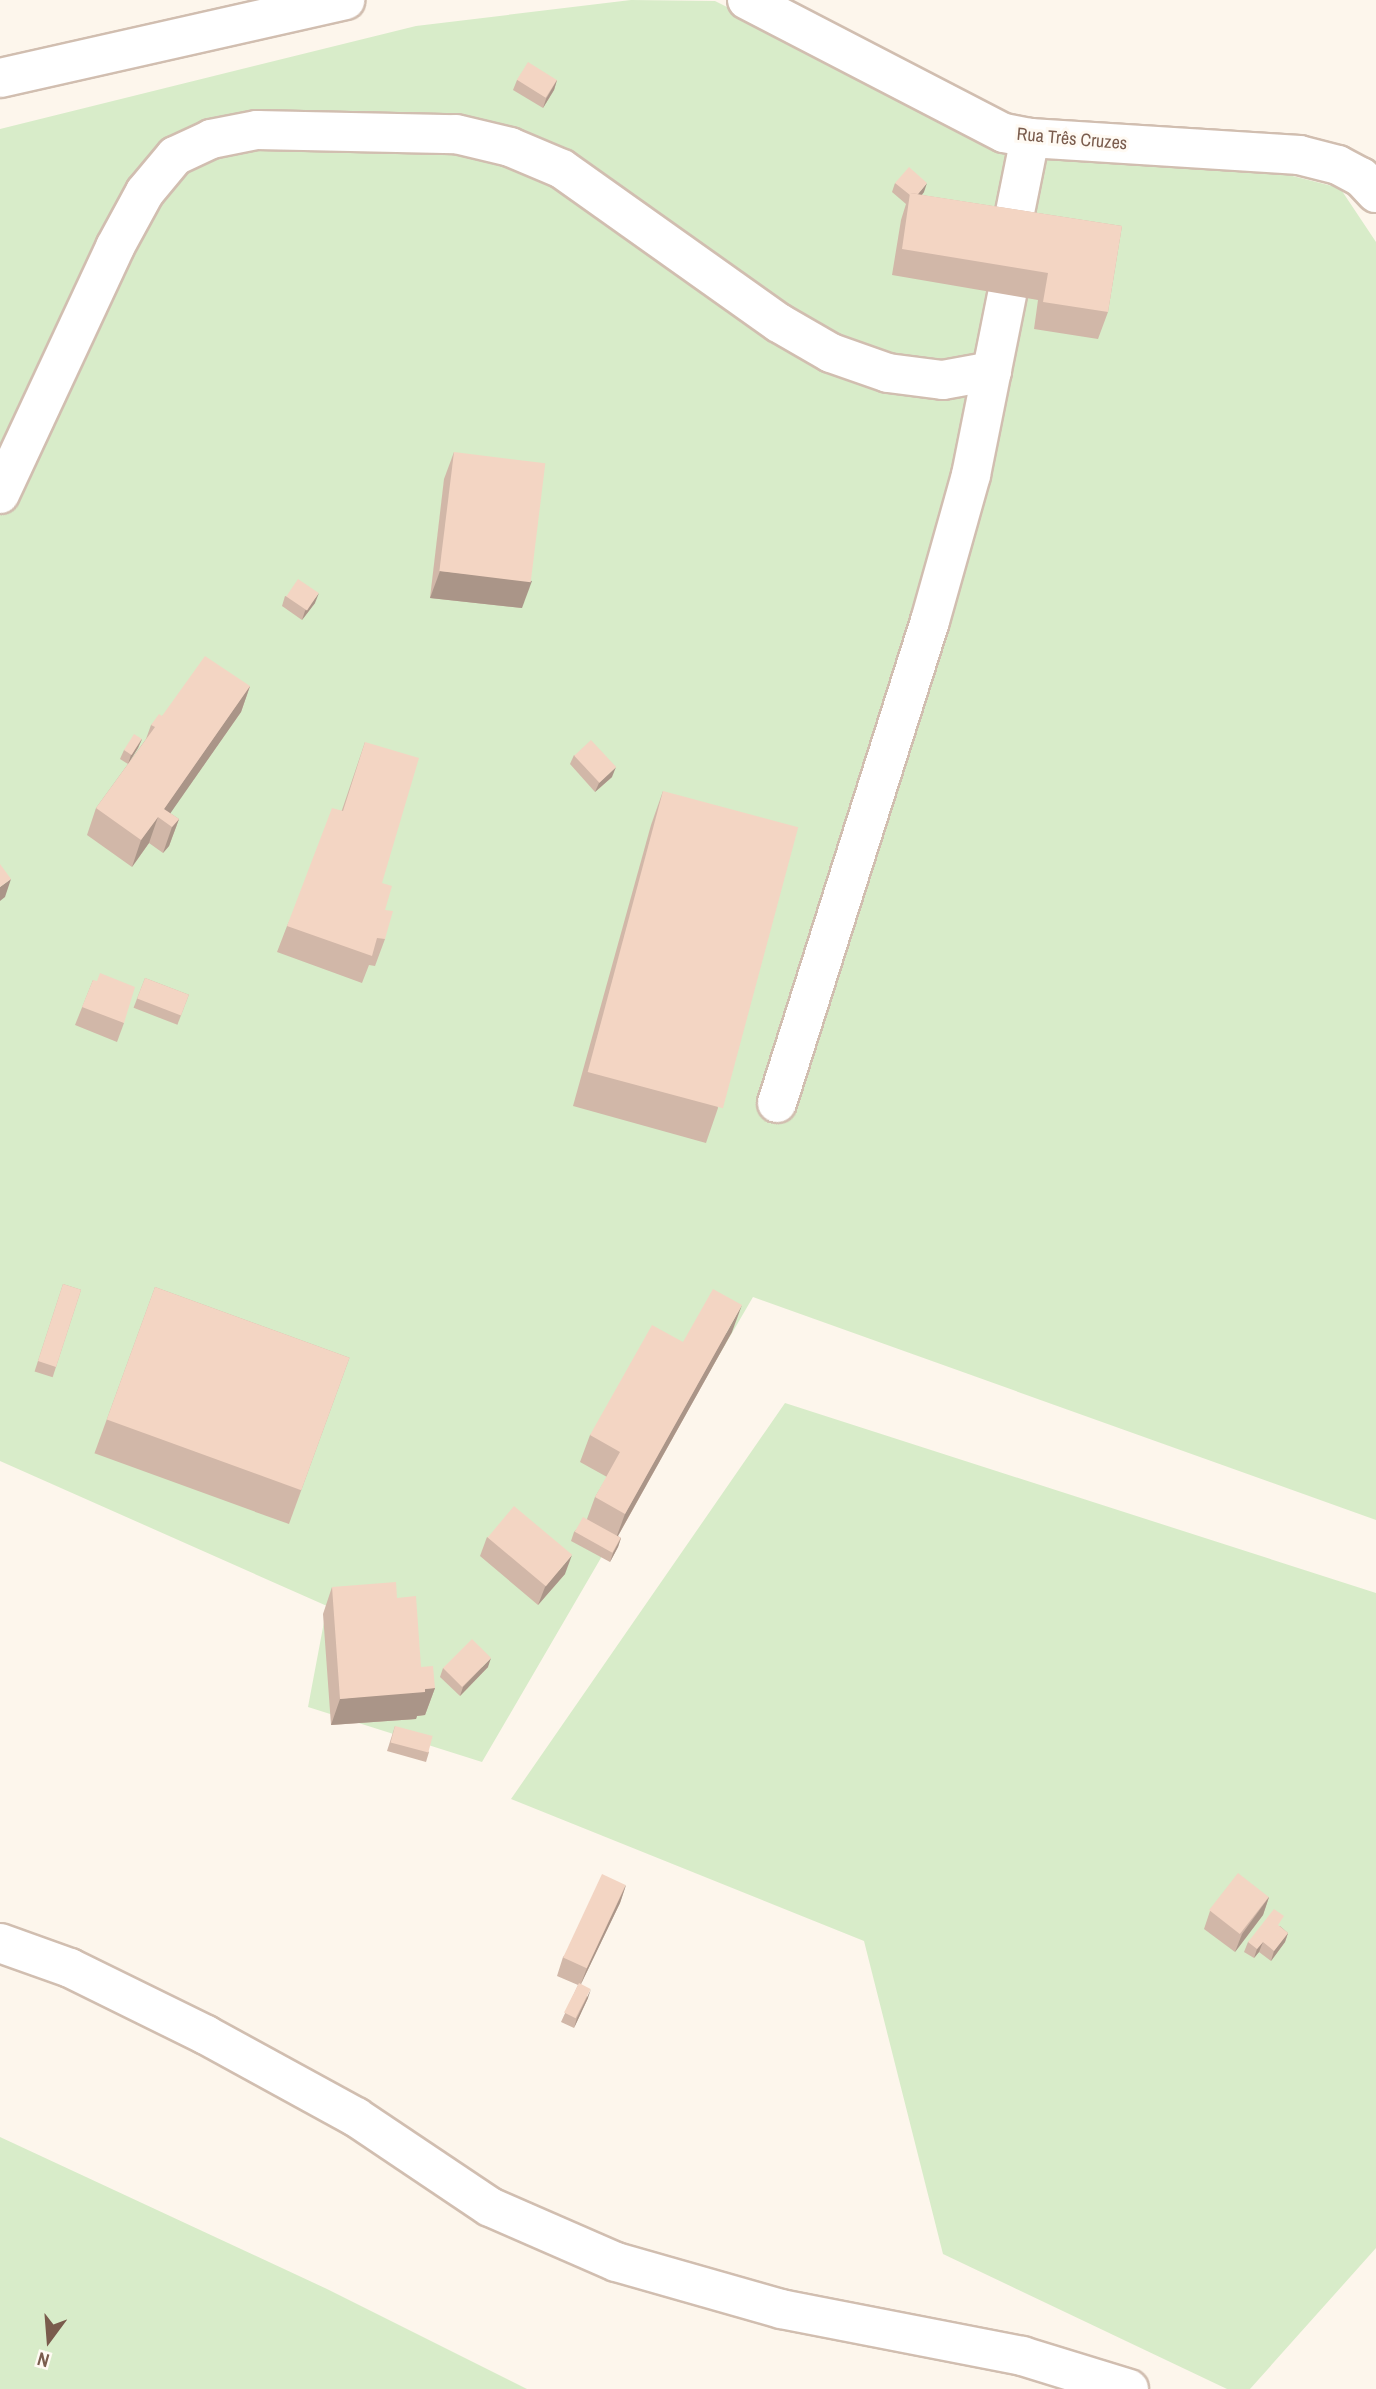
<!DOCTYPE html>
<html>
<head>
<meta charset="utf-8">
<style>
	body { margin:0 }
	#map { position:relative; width:1376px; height:2389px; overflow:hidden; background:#fdf6ec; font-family:"Archivo Narrow",sans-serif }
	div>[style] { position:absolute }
	.green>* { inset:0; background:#d8ecc9 }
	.roads { filter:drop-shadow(2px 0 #d1beb0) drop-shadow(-2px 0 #d1beb0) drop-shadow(0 2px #d1beb0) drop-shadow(0 -2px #d1beb0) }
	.minor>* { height:38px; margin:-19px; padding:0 19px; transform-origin:19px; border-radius:19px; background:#fff }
	.wall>* { inset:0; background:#d1b7a8; transform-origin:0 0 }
	.shaded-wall>* { inset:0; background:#aa9588 }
	.building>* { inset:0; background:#f3d5c3; transform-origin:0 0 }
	span { translate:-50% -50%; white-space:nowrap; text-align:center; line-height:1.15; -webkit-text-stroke:6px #fffaf3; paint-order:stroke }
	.street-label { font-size:18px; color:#7a5c4d }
	.north { position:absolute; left:14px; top:2305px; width:70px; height:70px; -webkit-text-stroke:5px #fffaf3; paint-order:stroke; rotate:196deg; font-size:19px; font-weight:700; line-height:28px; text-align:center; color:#7a5c4d }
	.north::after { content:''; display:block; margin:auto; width:24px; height:32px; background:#7a5c4d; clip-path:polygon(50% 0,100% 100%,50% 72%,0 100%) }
</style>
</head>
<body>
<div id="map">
	<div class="green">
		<i style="clip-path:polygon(631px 0,715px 1px,1000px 143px,1249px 165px,1340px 188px,1376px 242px,1376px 1520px,753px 1297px,482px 1762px,308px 1707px,327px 1606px,0 1461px,0 129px,416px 26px)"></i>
		<i style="clip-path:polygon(785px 1403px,1376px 1593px,1376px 2248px,1250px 2389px,1227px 2389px,943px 2254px,864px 1941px,511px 1799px)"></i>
		<i style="clip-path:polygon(0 2137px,327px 2289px,527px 2389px,0 2389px)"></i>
	</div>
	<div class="roads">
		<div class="minor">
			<i style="left:747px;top:0;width:289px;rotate:27.4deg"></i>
			<i style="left:1004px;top:133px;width:26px;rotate:11deg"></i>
			<i style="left:1030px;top:138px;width:270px;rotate:3.6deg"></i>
			<i style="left:1299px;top:155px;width:40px;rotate:14.4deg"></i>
			<i style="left:1338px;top:165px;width:26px;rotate:28deg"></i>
			<i style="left:1361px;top:177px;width:22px;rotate:47deg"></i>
			<i style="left:0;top:78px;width:354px;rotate:-12.7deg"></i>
			<i style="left:1010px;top:237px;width:101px;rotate:-78.6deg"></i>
			<i style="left:0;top:494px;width:272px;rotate:-65deg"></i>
			<i style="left:115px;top:247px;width:63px;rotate:-61.4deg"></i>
			<i style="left:145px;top:192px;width:47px;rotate:-50.2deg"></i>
			<i style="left:175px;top:156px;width:40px;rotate:-25deg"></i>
			<i style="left:211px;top:139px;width:47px;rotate:-11.1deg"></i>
			<i style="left:257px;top:130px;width:199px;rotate:1.2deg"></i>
			<i style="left:456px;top:134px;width:56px;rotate:13.5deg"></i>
			<i style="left:510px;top:147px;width:56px;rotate:22.9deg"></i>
			<i style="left:562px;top:169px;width:266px;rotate:35.4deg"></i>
			<i style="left:779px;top:323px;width:60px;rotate:30deg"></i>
			<i style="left:831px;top:353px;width:60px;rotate:19.3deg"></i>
			<i style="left:888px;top:373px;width:55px;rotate:7.3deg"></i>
			<i style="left:943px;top:380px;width:50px;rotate:-10.4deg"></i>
			<i style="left:777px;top:1103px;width:506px;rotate:-72.39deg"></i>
			<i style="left:930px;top:621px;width:152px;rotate:-74.3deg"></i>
			<i style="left:971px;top:475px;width:184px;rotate:-78.7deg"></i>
			<i style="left:0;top:1943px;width:74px;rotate:19.7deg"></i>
			<i style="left:70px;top:1968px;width:152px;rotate:26.2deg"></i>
			<i style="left:206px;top:2035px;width:171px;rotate:28.7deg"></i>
			<i style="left:356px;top:2117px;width:161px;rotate:33.9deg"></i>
			<i style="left:490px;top:2207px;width:137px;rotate:23.6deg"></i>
			<i style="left:616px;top:2262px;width:172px;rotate:15.9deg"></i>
			<i style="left:781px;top:2309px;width:246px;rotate:11deg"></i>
			<i style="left:1022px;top:2356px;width:112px;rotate:17.1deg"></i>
		</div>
	</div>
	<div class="wall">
		<i style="clip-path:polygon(517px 80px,557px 80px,554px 90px,543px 108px,513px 90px)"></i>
		<i style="clip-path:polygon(895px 183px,924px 192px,922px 195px,1122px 226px,1108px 312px,1098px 339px,1034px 329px,1038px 300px,892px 275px,901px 220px,906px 204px,892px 192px)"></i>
		<i style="clip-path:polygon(454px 452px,522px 608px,430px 598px,444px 479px)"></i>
		<i style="clip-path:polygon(285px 596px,315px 603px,302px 620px,282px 606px)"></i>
		<i style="clip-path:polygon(250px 686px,241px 712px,170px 813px,179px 819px,169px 846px,163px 853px,149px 843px,132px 867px,87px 835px,96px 808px,146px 739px,151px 725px,162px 716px)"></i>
		<i style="clip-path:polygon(142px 739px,138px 748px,128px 764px,120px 759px,124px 750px)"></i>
		<i style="clip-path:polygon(365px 742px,385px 910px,385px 939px,375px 966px,369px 965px,362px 983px,277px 952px,287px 926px,342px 810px)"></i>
		<i style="clip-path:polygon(574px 755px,612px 777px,595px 792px,570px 764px)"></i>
		<i style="clip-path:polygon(663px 791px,718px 1108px,706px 1143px,573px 1106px,651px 825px)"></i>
		<i style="left:145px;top:978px;width:47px;height:32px;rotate:21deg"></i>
		<i style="clip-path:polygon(93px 980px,124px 1023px,117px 1042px,75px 1025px)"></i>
		<i style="left:63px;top:1284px;width:19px;height:92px;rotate:18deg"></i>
		<i style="left:155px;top:1287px;width:207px;height:177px;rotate:20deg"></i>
		<i style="clip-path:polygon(732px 1332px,618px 1536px,621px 1538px,618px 1547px,610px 1562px,571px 1541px,574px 1532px,587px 1519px,595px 1497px,607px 1477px,580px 1462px,590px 1435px,683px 1342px)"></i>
		<i style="clip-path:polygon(487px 1537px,565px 1574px,538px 1605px,480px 1556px)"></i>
		<i style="clip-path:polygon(332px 1587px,421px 1667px,435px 1688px,425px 1715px,417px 1716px,416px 1719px,331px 1725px,323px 1614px)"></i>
		<i style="clip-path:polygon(488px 1667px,460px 1696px,440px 1677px,443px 1668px)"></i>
		<i style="clip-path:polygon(395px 1726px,429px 1752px,426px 1762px,387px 1751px)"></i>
		<i style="clip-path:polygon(626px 1885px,620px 1903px,581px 1984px,588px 1998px,574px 2028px,561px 2022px,578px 1985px,557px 1976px,563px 1957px)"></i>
		<i style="clip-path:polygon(1269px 1897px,1263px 1915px,1235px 1952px,1204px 1929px,1210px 1911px)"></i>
		<i style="clip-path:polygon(1280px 1926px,1288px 1933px,1285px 1942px,1271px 1961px,1259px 1952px,1254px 1958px,1244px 1952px,1248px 1942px)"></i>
	</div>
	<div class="shaded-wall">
		<i style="clip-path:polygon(557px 80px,554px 90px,543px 108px,546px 99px)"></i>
		<i style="clip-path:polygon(927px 183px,924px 192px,911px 208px,914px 199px)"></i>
		<i style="clip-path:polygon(440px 571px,532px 581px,522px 608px,430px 598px)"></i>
		<i style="clip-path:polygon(319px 593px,315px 603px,302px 620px,305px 611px)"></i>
		<i style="clip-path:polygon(250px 686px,241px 712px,165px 821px,164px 809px)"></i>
		<i style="clip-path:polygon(142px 739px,138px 748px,128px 764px,131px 755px)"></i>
		<i style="clip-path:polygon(616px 767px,612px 777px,595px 792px,599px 783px)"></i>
		<i style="clip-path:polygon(158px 817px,149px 843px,132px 867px,141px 840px)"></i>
		<i style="clip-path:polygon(179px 819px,169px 846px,163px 853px,172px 827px)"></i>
		<i style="clip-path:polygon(11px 879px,5px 897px,0 901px,0 887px)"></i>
		<i style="clip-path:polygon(742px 1305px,732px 1332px,615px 1541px,625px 1514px)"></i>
		<i style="clip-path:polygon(621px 1538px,618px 1547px,610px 1562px,613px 1553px)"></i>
		<i style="clip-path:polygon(572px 1555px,565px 1574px,538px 1605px,545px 1587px)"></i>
		<i style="clip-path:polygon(491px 1658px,488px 1667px,460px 1696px,463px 1687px)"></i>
		<i style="clip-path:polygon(435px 1688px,425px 1715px,417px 1716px,416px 1719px,331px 1725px,340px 1699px)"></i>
		<i style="clip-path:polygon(626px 1885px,620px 1903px,580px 1986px,587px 1968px)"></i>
		<i style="clip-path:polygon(1269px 1897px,1263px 1915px,1235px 1952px,1242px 1934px)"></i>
		<i style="clip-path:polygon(1288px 1933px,1285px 1942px,1271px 1961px,1274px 1951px)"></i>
		<i style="clip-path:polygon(1263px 1942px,1259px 1952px,1254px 1958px,1257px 1949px)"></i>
		<i style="clip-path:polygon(591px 1989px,588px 1998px,574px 2028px,577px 2018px)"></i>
	</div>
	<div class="building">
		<i style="left:528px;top:62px;width:34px;height:21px;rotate:32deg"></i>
		<i style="clip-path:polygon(909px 167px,927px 183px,918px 194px,910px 193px,910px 195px,895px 183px)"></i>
		<i style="clip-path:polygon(910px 193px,1122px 226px,1108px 312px,1043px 302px,1048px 273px,902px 249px)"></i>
		<i style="left:454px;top:452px;width:92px;height:120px;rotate:7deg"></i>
		<i style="left:298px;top:579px;width:25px;height:21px;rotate:34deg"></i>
		<i style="clip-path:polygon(205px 656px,250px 686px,164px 809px,179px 819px,172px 827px,158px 817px,141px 840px,96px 808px,155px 727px,151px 725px,159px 714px,162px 716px)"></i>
		<i style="left:134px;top:734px;width:9px;height:19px;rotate:32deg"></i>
		<i style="left:591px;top:740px;width:37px;height:23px;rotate:47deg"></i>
		<i style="clip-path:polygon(365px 742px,419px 758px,382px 883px,392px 886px,385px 910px,393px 911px,385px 939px,377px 938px,372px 956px,287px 926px,332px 808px,343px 811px)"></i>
		<i style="left:663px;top:791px;width:140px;height:291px;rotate:15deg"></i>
		<i style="clip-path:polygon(0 864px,11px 879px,0 887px)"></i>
		<i style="clip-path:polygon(100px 973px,135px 987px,124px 1023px,82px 1007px,93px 980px,97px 981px)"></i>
		<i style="left:145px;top:978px;width:47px;height:22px;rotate:21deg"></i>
		<i style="left:63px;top:1284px;width:19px;height:81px;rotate:18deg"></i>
		<i style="left:155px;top:1287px;width:207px;height:141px;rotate:20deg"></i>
		<i style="clip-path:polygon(713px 1289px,742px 1305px,625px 1514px,595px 1497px,620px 1452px,590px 1435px,652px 1325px,683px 1342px)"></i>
		<i style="left:514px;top:1506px;width:76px;height:41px;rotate:40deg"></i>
		<i style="left:583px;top:1517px;width:43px;height:17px;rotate:29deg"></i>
		<i style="clip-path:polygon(396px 1582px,397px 1598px,416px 1596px,421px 1667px,433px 1666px,435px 1688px,425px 1689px,425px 1692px,340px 1699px,332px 1587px)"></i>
		<i style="left:472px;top:1639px;width:27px;height:41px;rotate:45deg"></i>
		<i style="left:395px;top:1726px;width:39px;height:17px;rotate:15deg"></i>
		<i style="left:1238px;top:1873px;width:39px;height:47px;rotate:38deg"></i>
		<i style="left:602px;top:1874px;width:26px;height:92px;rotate:25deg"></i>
		<i style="clip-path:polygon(1274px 1909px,1284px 1916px,1278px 1925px,1288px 1933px,1274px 1951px,1263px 1942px,1257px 1949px,1248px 1942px)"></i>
		<i style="left:579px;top:1983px;width:13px;height:33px;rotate:27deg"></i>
	</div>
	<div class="street-label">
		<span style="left:1072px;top:139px;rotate:5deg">Rua Três Cruzes</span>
	</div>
	<div class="north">N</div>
</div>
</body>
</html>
